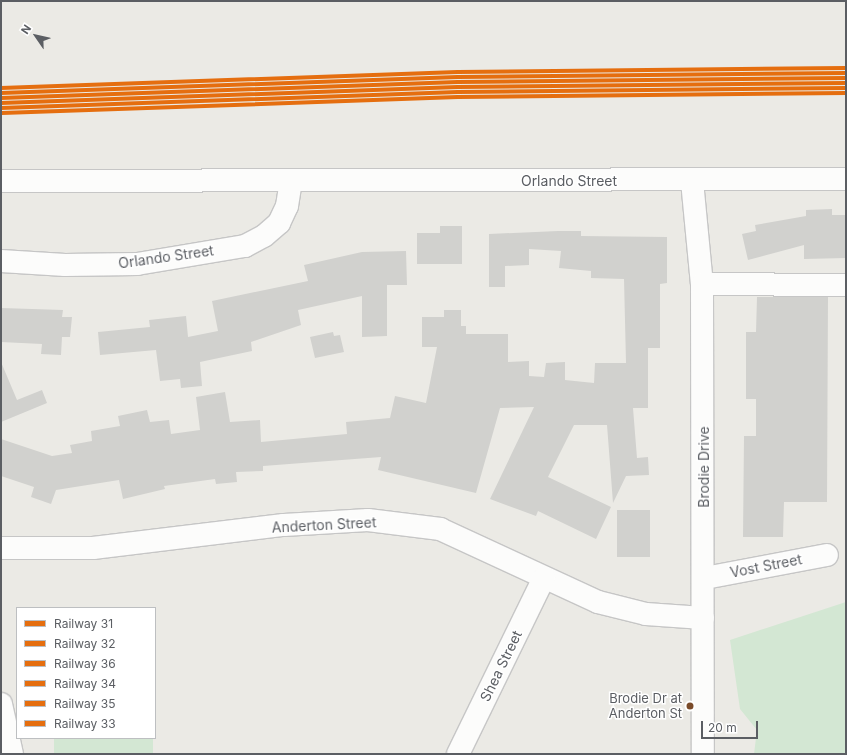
<!DOCTYPE html>
<html>
<head>
<meta charset="utf-8">
<style>
	body { margin:0 }
	#map { position:relative; width:847px; height:755px; overflow:hidden; background:#ebeae5; font-family:Inter,sans-serif }
	div>[style] { position:absolute }
	.green>* { inset:0; background:#d3e7d3; transform-origin:0 0 }
	.building>* { inset:0; background:#d1d1ce; transform-origin:0 0 }
	.roads { filter:drop-shadow(1px 0 #c6c6c6) drop-shadow(-1px 0 #c6c6c6) drop-shadow(0 1px #c6c6c6) drop-shadow(0 -1px #c6c6c6) }
	.minor>* { height:22px; margin:-11px; padding:0 11px; transform-origin:11px; border-radius:11px; background:#fcfcfb }
	.rail-1>* { height:4px; margin:-2px; padding:0 2px; transform-origin:2px; border-radius:2px; background:#e56e0f }
	.rail-2>* { height:4px; margin:-2px; padding:0 2px; transform-origin:2px; border-radius:2px; background:#e56e0f }
	.rail-3>* { height:4px; margin:-2px; padding:0 2px; transform-origin:2px; border-radius:2px; background:#e56e0f }
	.rail-4>* { height:4px; margin:-2px; padding:0 2px; transform-origin:2px; border-radius:2px; background:#e56e0f }
	.rail-5>* { height:4px; margin:-2px; padding:0 2px; transform-origin:2px; border-radius:2px; background:#e56e0f }
	.rail-6>* { height:4px; margin:-2px; padding:0 2px; transform-origin:2px; border-radius:2px; background:#e56e0f }
	.dots>* { width:11px; height:11px; translate:-50% -50%; box-sizing:border-box; border:2px solid #fff; border-radius:50% }
	span { translate:-50% -50%; white-space:nowrap; text-align:center; line-height:1.15; -webkit-text-stroke:3px #fff; paint-order:stroke }
	.bus-label { font-size:13px; color:#5b5e63 }
	.right { translate:-100% -50%; text-align:right }
	.street-label { font-size:14px; color:#5b5e63 }
	.frame { position:absolute; inset:0; border:2px solid #5b5e63; pointer-events:none }
	.legend { position:absolute; left:16px; top:607px; width:140px; height:132px; box-sizing:border-box; background:#fff; border:1px solid #bdbfc1; margin:0; padding:5px 7px; list-style:none; font-size:12px; color:#5b5e63 }
	.legend li { display:flex; align-items:center; gap:8px; height:20px }
	.legend b { width:20px; border:1px solid #bdbfc1 }
	.north { position:absolute; left:16px; top:16px; width:40px; height:40px; -webkit-text-stroke:3px #fff; paint-order:stroke; rotate:304deg; font-size:11px; font-weight:700; line-height:16px; text-align:center; color:#5b5e63 }
	.north::after { content:''; display:block; margin:auto; width:14px; height:18px; background:#5b5e63; clip-path:polygon(50% 0,100% 100%,50% 72%,0 100%) }
	.scale { position:absolute; left:701px; top:721px; width:57px; height:18px; box-sizing:border-box; border:2px solid #5b5e63; border-top:0; padding-left:5px; font-size:12px; line-height:14px; white-space:nowrap; color:#5b5e63; -webkit-text-stroke:3px #fff; paint-order:stroke }
</style>
</head>
<body>
<div id="map">
	<div class="green">
		<i style="clip-path:polygon(846px 602px,846px 754px,754px 754px,757px 730px,740px 709px,730px 640px)"></i>
		<i style="left:54px;top:738px;width:99px;height:17px"></i>
	</div>
	<div class="building">
		<i style="clip-path:polygon(832px 209px,832px 215px,846px 215px,846px 258px,804px 259px,804px 245px,748px 260px,742px 234px,756px 231px,755px 225px,806px 216px,806px 210px)"></i>
		<i style="clip-path:polygon(440px 226px,462px 226px,462px 264px,417px 264px,417px 233px,440px 233px)"></i>
		<i style="clip-path:polygon(558px 231px,581px 231px,581px 236px,667px 237px,667px 283px,660px 284px,660px 348px,648px 348px,648px 408px,633px 408px,637px 458px,648px 457px,649px 475px,626px 476px,613px 503px,607px 425px,574px 425px,548px 477px,611px 507px,596px 539px,538px 511px,536px 516px,490px 499px,534px 407px,500px 408px,476px 493px,378px 470px,381px 457px,263px 466px,263px 471px,236px 472px,237px 482px,216px 484px,215px 479px,164px 486px,165px 489px,123px 499px,119px 480px,56px 490px,51px 504px,31px 497px,34px 487px,1px 476px,1px 439px,52px 456px,72px 453px,70px 445px,92px 441px,91px 431px,120px 426px,118px 416px,147px 410px,150px 422px,169px 420px,171px 434px,200px 430px,196px 397px,225px 392px,230px 422px,260px 420px,261px 442px,347px 434px,346px 422px,390px 418px,395px 396px,426px 403px,437px 347px,422px 347px,422px 317px,444px 317px,444px 310px,461px 310px,461px 326px,466px 326px,466px 334px,508px 334px,508px 362px,529px 361px,529px 376px,544px 377px,546px 363px,565px 362px,565px 380px,594px 383px,595px 363px,626px 363px,624px 279px,591px 278px,591px 271px,559px 268px,561px 251px,529px 249px,529px 265px,505px 266px,505px 287px,489px 287px,489px 234px)"></i>
		<i style="clip-path:polygon(406px 251px,407px 285px,387px 285px,387px 336px,362px 337px,362px 296px,298px 310px,301px 325px,251px 342px,252px 351px,200px 362px,202px 386px,181px 388px,180px 379px,160px 381px,156px 350px,100px 355px,98px 332px,150px 327px,149px 320px,186px 316px,188px 337px,218px 331px,212px 301px,308px 281px,304px 265px,362px 252px)"></i>
		<i style="clip-path:polygon(757px 297px,828px 297px,827px 502px,784px 502px,783px 537px,743px 537px,744px 436px,756px 436px,756px 399px,746px 399px,746px 332px,756px 332px)"></i>
		<i style="clip-path:polygon(1px 308px,63px 310px,62px 317px,72px 317px,70px 337px,62px 337px,61px 355px,41px 354px,42px 344px,1px 342px)"></i>
		<i style="clip-path:polygon(333px 332px,334px 336px,340px 335px,344px 352px,315px 358px,310px 337px)"></i>
		<i style="clip-path:polygon(1px 362px,17px 400px,42px 390px,47px 403px,1px 422px)"></i>
		<i style="left:617px;top:510px;width:33px;height:47px"></i>
	</div>
	<div class="roads">
		<div class="minor">
			<i style="left:1px;top:181px;width:845px;rotate:-0.14deg"></i>
			<i style="left:692px;top:181px;width:103px;rotate:84.5deg"></i>
			<i style="left:702px;top:284px;width:470px;rotate:89.9deg"></i>
			<i style="left:1px;top:261px;width:64px;rotate:3.6deg"></i>
			<i style="left:65px;top:265px;width:72px;rotate:-0.8deg"></i>
			<i style="left:137px;top:264px;width:109px;rotate:-9.5deg"></i>
			<i style="left:245px;top:246px;width:21px;rotate:-28deg"></i>
			<i style="left:264px;top:236px;width:20px;rotate:-41deg"></i>
			<i style="left:279px;top:223px;width:19px;rotate:-65deg"></i>
			<i style="left:287px;top:206px;width:24px;rotate:-81deg"></i>
			<i style="left:702px;top:284px;width:144px;rotate:0.4deg"></i>
			<i style="left:1px;top:548px;width:92px"></i>
			<i style="left:93px;top:548px;width:192px;rotate:-6.9deg"></i>
			<i style="left:284px;top:525px;width:84px;rotate:-3.4deg"></i>
			<i style="left:368px;top:520px;width:73px;rotate:7.1deg"></i>
			<i style="left:440px;top:529px;width:174px;rotate:24.8deg"></i>
			<i style="left:598px;top:602px;width:49px;rotate:14deg"></i>
			<i style="left:646px;top:614px;width:57px;rotate:4deg"></i>
			<i style="left:705px;top:578px;width:124px;rotate:-10.7deg"></i>
			<i style="left:1px;top:704px;width:51px;rotate:77.6deg"></i>
			<i style="left:458px;top:754px;width:196px;rotate:-64deg"></i>
		</div>
	</div>
	<div class="rail-1">
		<i style="left:1px;top:98px;width:457px;rotate:-2deg"></i>
		<i style="left:458px;top:82px;width:388px;rotate:-0.6deg"></i>
	</div>
	<div class="rail-2">
		<i style="left:1px;top:103px;width:457px;rotate:-2deg"></i>
		<i style="left:458px;top:87px;width:388px;rotate:-0.6deg"></i>
	</div>
	<div class="rail-3">
		<i style="left:1px;top:93px;width:457px;rotate:-2deg"></i>
		<i style="left:458px;top:77px;width:388px;rotate:-0.6deg"></i>
	</div>
	<div class="rail-4">
		<i style="left:1px;top:108px;width:457px;rotate:-2deg"></i>
		<i style="left:458px;top:92px;width:388px;rotate:-0.6deg"></i>
	</div>
	<div class="rail-5">
		<i style="left:1px;top:88px;width:457px;rotate:-2deg"></i>
		<i style="left:458px;top:72px;width:388px;rotate:-0.6deg"></i>
	</div>
	<div class="rail-6">
		<i style="left:2px;top:113px;width:456px;rotate:-2deg"></i>
		<i style="left:458px;top:97px;width:388px;rotate:-0.6deg"></i>
	</div>
	<div class="dots">
		<i style="left:690px;top:706px;background:#7a4b2a"></i>
	</div>
	<div class="bus-label">
		<span class="right" style="left:682px;top:706px">Brodie Dr at<br>Anderton St</span>
	</div>
	<div class="street-label">
		<span style="left:569px;top:181px">Orlando Street</span>
		<span style="left:166px;top:257px;rotate:-8deg">Orlando Street</span>
		<span style="left:704px;top:467px;rotate:-90deg">Brodie Drive</span>
		<span style="left:324px;top:525px;rotate:-3deg">Anderton Street</span>
		<span style="left:766px;top:566px;rotate:-11deg">Vost Street</span>
		<span style="left:501px;top:666px;rotate:-64deg">Shea Street</span>
	</div>
	<div class="frame"></div>
	<ul class="legend">
	<li><b style="height:5px;background:#e56e0f"></b>Railway 31</li>
	<li><b style="height:5px;background:#e56e0f"></b>Railway 32</li>
	<li><b style="height:5px;background:#e56e0f"></b>Railway 36</li>
	<li><b style="height:5px;background:#e56e0f"></b>Railway 34</li>
	<li><b style="height:5px;background:#e56e0f"></b>Railway 35</li>
	<li><b style="height:5px;background:#e56e0f"></b>Railway 33</li>
	</ul>
	<div class="north">N</div>
	<div class="scale">20 m</div>
</div>
</body>
</html>
